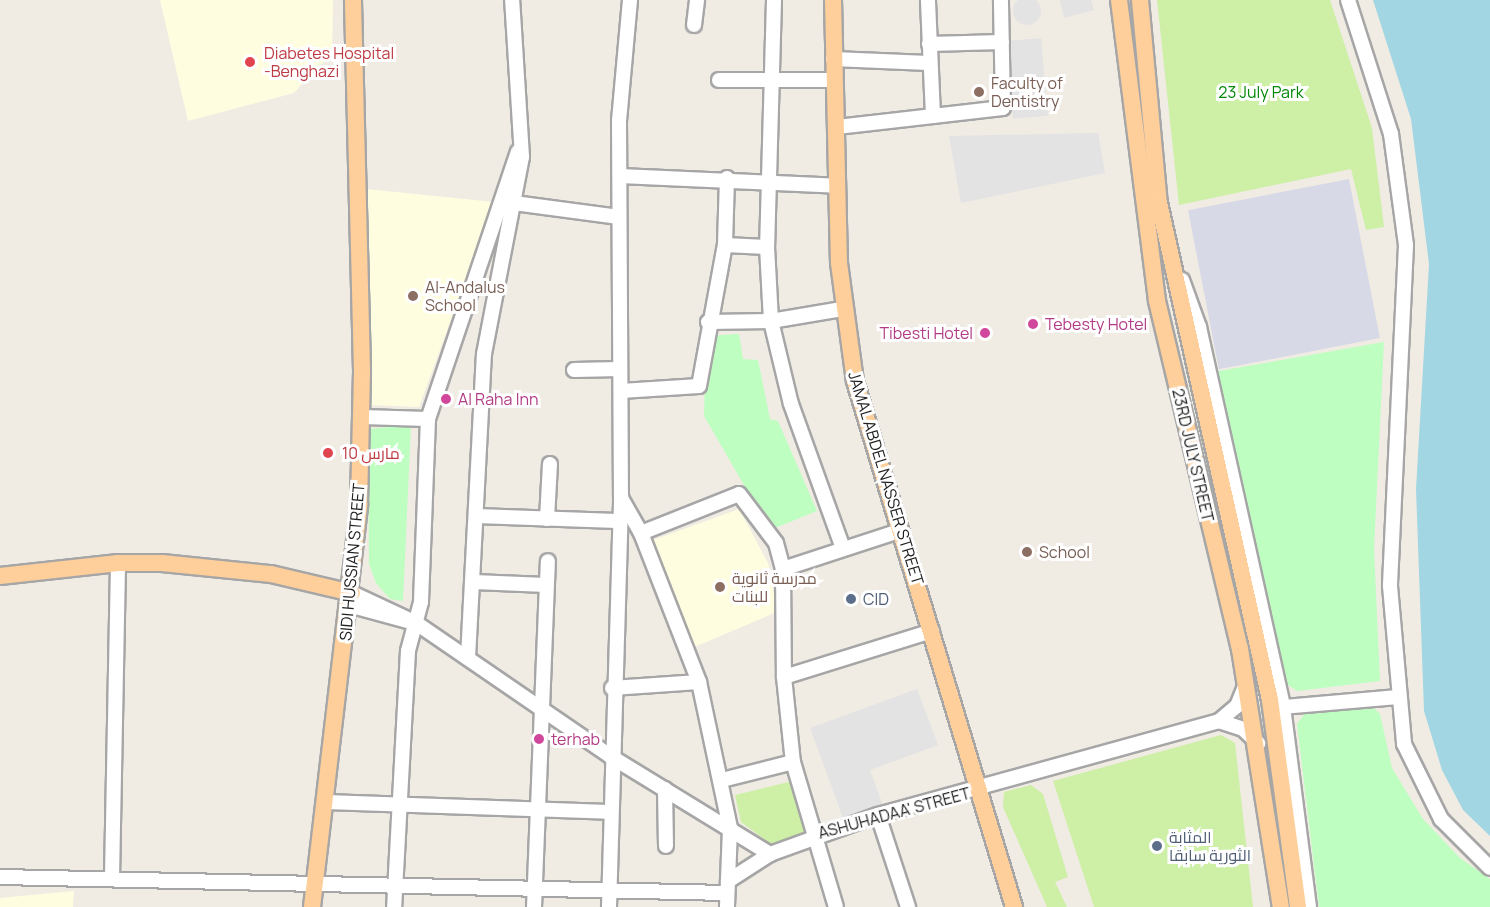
<!DOCTYPE html>
<html>
<head>
<meta charset="utf-8">
<style>
	body { margin:0 }
	#map { position:relative; width:1490px; height:907px; overflow:hidden; background:#f0ece4; font-family:Manrope,Cairo,sans-serif }
	div>[style] { position:absolute }
	.education>* { inset:0; background:#fffddf }
	.grass>* { inset:0; background:#cdefa6 }
	.park>* { inset:0; background:#befec0 }
	.parking>* { inset:0; background:#e3e3e3; transform-origin:0 0 }
	.round { border-radius:50% }
	.plaza>* { inset:0; background:#d8d9e6; transform-origin:0 0 }
	.water>* { inset:0; background:#a1d6e2 }
	.roads { filter:drop-shadow(2px 0 #a6a6a6) drop-shadow(-2px 0 #a6a6a6) drop-shadow(0 2px #a6a6a6) drop-shadow(0 -2px #a6a6a6) }
	.minor>* { height:14px; margin:-7px; padding:0 7px; transform-origin:7px; border-radius:7px; background:#fff }
	.major>* { height:16px; margin:-8px; padding:0 8px; transform-origin:8px; border-radius:8px; background:#ffcf9b }
	.dots>* { width:16px; height:16px; translate:-50% -50%; box-sizing:border-box; border:3px solid #fff; border-radius:50% }
	span { translate:-50% -50%; white-space:nowrap; text-align:center; line-height:1.15; -webkit-text-stroke:6px #fff; paint-order:stroke }
	.health-label { font-size:16px; color:#be3a42 }
	.left { translate:0 -50%; text-align:left }
	.education-label { font-size:16px; color:#785e54 }
	.park-label { font-size:16px; color:#028707 }
	.hotel-label { font-size:16px; color:#b23c85 }
	.right { translate:-100% -50%; text-align:right }
	.street-label { font-size:16px; color:#1f1f1f }
	.service-label { font-size:16px; color:#4e5e75 }
</style>
</head>
<body>
<div id="map">
	<div class="education">
		<i style="clip-path:polygon(160px 0,333px 0,332px 59px,319px 65px,294px 93px,188px 121px)"></i>
		<i style="clip-path:polygon(366px 189px,494px 202px,419px 407px,369px 405px)"></i>
		<i style="clip-path:polygon(739px 509px,768px 563px,777px 612px,692px 648px,648px 542px)"></i>
		<i style="clip-path:polygon(74px 891px,73px 907px,0 907px,0 898px)"></i>
	</div>
	<div class="grass">
		<i style="clip-path:polygon(1157px 0,1330px 0,1372px 128px,1384px 227px,1366px 230px,1351px 169px,1179px 205px)"></i>
		<i style="clip-path:polygon(1221px 735px,1235px 743px,1253px 907px,1094px 907px,1053px 781px)"></i>
		<i style="clip-path:polygon(797px 780px,810px 839px,775px 847px,741px 822px,735px 795px)"></i>
		<i style="clip-path:polygon(1031px 785px,1043px 794px,1068px 877px,1055px 882px,1067px 907px,1047px 907px,1003px 807px,1004px 792px)"></i>
	</div>
	<div class="park">
		<i style="clip-path:polygon(739px 334px,743px 359px,758px 360px,770px 419px,778px 421px,817px 511px,770px 530px,704px 416px,706px 336px)"></i>
		<i style="clip-path:polygon(1384px 342px,1374px 549px,1380px 681px,1297px 691px,1285px 683px,1213px 372px)"></i>
		<i style="clip-path:polygon(411px 425px,403px 601px,390px 599px,376px 583px,369px 564px,368px 429px)"></i>
		<i style="clip-path:polygon(1371px 705px,1380px 714px,1392px 768px,1423px 819px,1460px 858px,1490px 879px,1490px 907px,1319px 907px,1297px 724px,1306px 712px)"></i>
	</div>
	<div class="parking">
		<i class="round" style="left:1013px;top:-3px;width:28px;height:28px"></i>
		<i style="clip-path:polygon(1060px 0,1091px 0,1094px 10px,1064px 18px)"></i>
		<i style="left:1041px;top:38px;width:78px;height:35px;rotate:85deg"></i>
		<i style="clip-path:polygon(1098px 133px,1105px 173px,961px 203px,949px 136px)"></i>
		<i style="clip-path:polygon(917px 689px,938px 745px,870px 770px,885px 811px,846px 826px,810px 728px)"></i>
	</div>
	<div class="plaza">
		<i style="left:1349px;top:179px;width:162px;height:164px;rotate:79deg"></i>
	</div>
	<div class="water">
		<i style="clip-path:polygon(1373px 0,1490px 0,1490px 836px,1463px 810px,1442px 770px,1424px 711px,1416px 489px,1429px 264px,1411px 119px)"></i>
	</div>
	<div class="roads">
		<div class="minor">
			<i style="left:630px;top:0;width:121px;rotate:95.2deg"></i>
			<i style="left:619px;top:120px;width:378px;rotate:89.7deg"></i>
			<i style="left:621px;top:498px;width:40px;rotate:60.3deg"></i>
			<i style="left:641px;top:533px;width:160px;rotate:68.7deg"></i>
			<i style="left:699px;top:682px;width:149px;rotate:78deg"></i>
			<i style="left:730px;top:828px;width:79px;rotate:92.2deg"></i>
			<i style="left:774px;top:0;width:247px;rotate:91.6deg"></i>
			<i style="left:767px;top:247px;width:74px;rotate:86.9deg"></i>
			<i style="left:771px;top:321px;width:85px;rotate:76.5deg"></i>
			<i style="left:791px;top:404px;width:151px;rotate:70.2deg"></i>
			<i style="left:1348px;top:0;width:141px;rotate:72.2deg"></i>
			<i style="left:1391px;top:134px;width:112px;rotate:82.3deg"></i>
			<i style="left:1406px;top:245px;width:341px;rotate:92.7deg"></i>
			<i style="left:1390px;top:586px;width:159px;rotate:84.9deg"></i>
			<i style="left:1404px;top:744px;width:84px;rotate:63.7deg"></i>
			<i style="left:1441px;top:819px;width:69px;rotate:45deg"></i>
			<i style="left:694px;top:25px;width:25px;rotate:-83deg"></i>
			<i style="left:929px;top:44px;width:73px;rotate:-1.6deg"></i>
			<i style="left:833px;top:59px;width:96px;rotate:2.4deg"></i>
			<i style="left:719px;top:80px;width:115px"></i>
			<i style="left:933px;top:116px;width:70px;rotate:-6.5deg"></i>
			<i style="left:1003px;top:108px;width:108px;rotate:-91.1deg"></i>
			<i style="left:837px;top:127px;width:97px;rotate:-6.5deg"></i>
			<i style="left:933px;top:116px;width:116px;rotate:-92.5deg"></i>
			<i style="left:620px;top:176px;width:217px;rotate:2.6deg"></i>
			<i style="left:514px;top:203px;width:106px;rotate:7.6deg"></i>
			<i style="left:725px;top:245px;width:42px;rotate:2.7deg"></i>
			<i style="left:1182px;top:280px;width:50px;rotate:70.1deg"></i>
			<i style="left:1199px;top:327px;width:389px;rotate:77.5deg"></i>
			<i style="left:708px;top:322px;width:63px;rotate:-0.9deg"></i>
			<i style="left:771px;top:321px;width:72px;rotate:-9.6deg"></i>
			<i style="left:574px;top:370px;width:46px;rotate:-1.2deg"></i>
			<i style="left:621px;top:391px;width:78px;rotate:-3.7deg"></i>
			<i style="left:699px;top:386px;width:143px;rotate:-79.6deg"></i>
			<i style="left:725px;top:245px;width:67px;rotate:-88.3deg"></i>
			<i style="left:362px;top:417px;width:66px;rotate:1.7deg"></i>
			<i style="left:428px;top:419px;width:183px;rotate:92.2deg"></i>
			<i style="left:421px;top:602px;width:51px;rotate:104.9deg"></i>
			<i style="left:408px;top:651px;width:256px;rotate:93.1deg"></i>
			<i style="left:428px;top:419px;width:282px;rotate:-71.4deg"></i>
			<i style="left:476px;top:516px;width:141px;rotate:2deg"></i>
			<i style="left:547px;top:519px;width:55px;rotate:-86.9deg"></i>
			<i style="left:641px;top:533px;width:105px;rotate:-21.7deg"></i>
			<i style="left:739px;top:494px;width:61px;rotate:52.9deg"></i>
			<i style="left:776px;top:543px;width:27px;rotate:75deg"></i>
			<i style="left:783px;top:569px;width:108px;rotate:89.5deg"></i>
			<i style="left:784px;top:677px;width:85px;rotate:84deg"></i>
			<i style="left:793px;top:762px;width:151px;rotate:73.5deg"></i>
			<i style="left:783px;top:569px;width:122px;rotate:-18.1deg"></i>
			<i style="left:474px;top:582px;width:72px;rotate:2.4deg"></i>
			<i style="left:352px;top:593px;width:71px;rotate:25.1deg"></i>
			<i style="left:416px;top:623px;width:235px;rotate:34.4deg"></i>
			<i style="left:610px;top:756px;width:188px;rotate:31.5deg"></i>
			<i style="left:770px;top:854px;width:115px;rotate:-19.9deg"></i>
			<i style="left:878px;top:815px;width:354px;rotate:-15.4deg"></i>
			<i style="left:1219px;top:721px;width:23px;rotate:-40deg"></i>
			<i style="left:1237px;top:706px;width:24px;rotate:-68deg"></i>
			<i style="left:349px;top:605px;width:64px;rotate:15.3deg"></i>
			<i style="left:468px;top:658px;width:304px;rotate:-87deg"></i>
			<i style="left:484px;top:354px;width:201px;rotate:-79.1deg"></i>
			<i style="left:522px;top:157px;width:157px;rotate:-93.6deg"></i>
			<i style="left:784px;top:677px;width:155px;rotate:-17.3deg"></i>
			<i style="left:612px;top:688px;width:87px;rotate:-3.9deg"></i>
			<i style="left:1219px;top:721px;width:25px;rotate:18deg"></i>
			<i style="left:1243px;top:729px;width:21px;rotate:43deg"></i>
			<i style="left:722px;top:780px;width:73px;rotate:-14.2deg"></i>
			<i style="left:665px;top:789px;width:57px;rotate:89deg"></i>
			<i style="left:326px;top:802px;width:283px;rotate:2deg"></i>
			<i style="left:878px;top:815px;width:97px;rotate:71.9deg"></i>
			<i style="left:0;top:877px;width:727px;rotate:1.26deg"></i>
			<i style="left:112px;top:877px;width:314px;rotate:-88.9deg"></i>
			<i style="left:728px;top:881px;width:50px;rotate:-32.7deg"></i>
			<i style="left:534px;top:907px;width:346px;rotate:-87.7deg"></i>
			<i style="left:609px;top:907px;width:409px;rotate:-88.3deg"></i>
			<i style="left:1309px;top:907px;width:202px;rotate:-97.4deg"></i>
			<i style="left:1283px;top:707px;width:114px;rotate:-5deg"></i>
		</div>
		<div class="major">
			<i style="left:833px;top:0;width:263px;rotate:88.7deg"></i>
			<i style="left:839px;top:263px;width:119px;rotate:82.3deg"></i>
			<i style="left:855px;top:381px;width:550px;rotate:73.18deg"></i>
			<i style="left:1119px;top:0;width:303px;rotate:82.8deg"></i>
			<i style="left:1157px;top:301px;width:358px;rotate:76.6deg"></i>
			<i style="left:1240px;top:649px;width:261px;rotate:81deg"></i>
			<i style="left:1140px;top:0;width:204px;rotate:84.7deg"></i>
			<i style="left:1159px;top:203px;width:509px;rotate:77.41deg"></i>
			<i style="left:1270px;top:700px;width:209px;rotate:82.3deg"></i>
			<i style="left:0;top:576px;width:119px;rotate:-6.3deg"></i>
			<i style="left:118px;top:563px;width:44px"></i>
			<i style="left:162px;top:563px;width:110px;rotate:5.8deg"></i>
			<i style="left:271px;top:574px;width:83px;rotate:13.2deg"></i>
			<i style="left:312px;top:907px;width:406px;rotate:-83.3deg"></i>
			<i style="left:359px;top:504px;width:134px;rotate:-88.7deg"></i>
			<i style="left:362px;top:370px;width:370px;rotate:-91.4deg"></i>
		</div>
	</div>
	<div class="dots">
		<i style="left:250px;top:62px;background:#e0444e"></i>
		<i style="left:979px;top:92px;background:#8d6e63"></i>
		<i style="left:413px;top:296px;background:#8d6e63"></i>
		<i style="left:1033px;top:324px;background:#d1479c"></i>
		<i style="left:985px;top:333px;background:#d1479c"></i>
		<i style="left:446px;top:399px;background:#d1479c"></i>
		<i style="left:328px;top:453px;background:#e0444e"></i>
		<i style="left:1027px;top:552px;background:#8d6e63"></i>
		<i style="left:720px;top:587px;background:#8d6e63"></i>
		<i style="left:851px;top:599px;background:#5c6f8a"></i>
		<i style="left:539px;top:739px;background:#d1479c"></i>
		<i style="left:1157px;top:846px;background:#5c6f8a"></i>
	</div>
	<div class="health-label">
		<span class="left" style="left:264px;top:62px">Diabetes Hospital<br>-Benghazi</span>
		<span class="left" style="left:342px;top:453px">10 مارس</span>
	</div>
	<div class="education-label">
		<span class="left" style="left:991px;top:92px">Faculty of<br>Dentistry</span>
		<span class="left" style="left:425px;top:296px">Al-Andalus<br>School</span>
		<span class="left" style="left:1039px;top:552px">School</span>
		<span class="left" style="left:732px;top:587px">مدرسة ثانوية<br>للبنات</span>
	</div>
	<div class="park-label">
		<span style="left:1261px;top:92px">23 July Park</span>
	</div>
	<div class="hotel-label">
		<span class="left" style="left:1045px;top:324px">Tebesty Hotel</span>
		<span class="right" style="left:973px;top:333px">Tibesti Hotel</span>
		<span class="left" style="left:458px;top:399px">Al Raha Inn</span>
		<span class="left" style="left:551px;top:739px">terhab</span>
	</div>
	<div class="street-label">
		<span style="left:1193px;top:455px;rotate:77deg">23RD JULY STREET</span>
		<span style="left:886px;top:478px;rotate:73deg">JAMAL ABDEL NASSER STREET</span>
		<span style="left:352px;top:562px;rotate:-85deg">SIDI HUSSIAN STREET</span>
		<span style="left:894px;top:813px;rotate:-15deg">ASHUHADAA' STREET</span>
	</div>
	<div class="service-label">
		<span class="left" style="left:863px;top:599px">CID</span>
		<span class="left" style="left:1169px;top:846px">المثابة<br>الثورية سابقا</span>
	</div>
</div>
</body>
</html>
